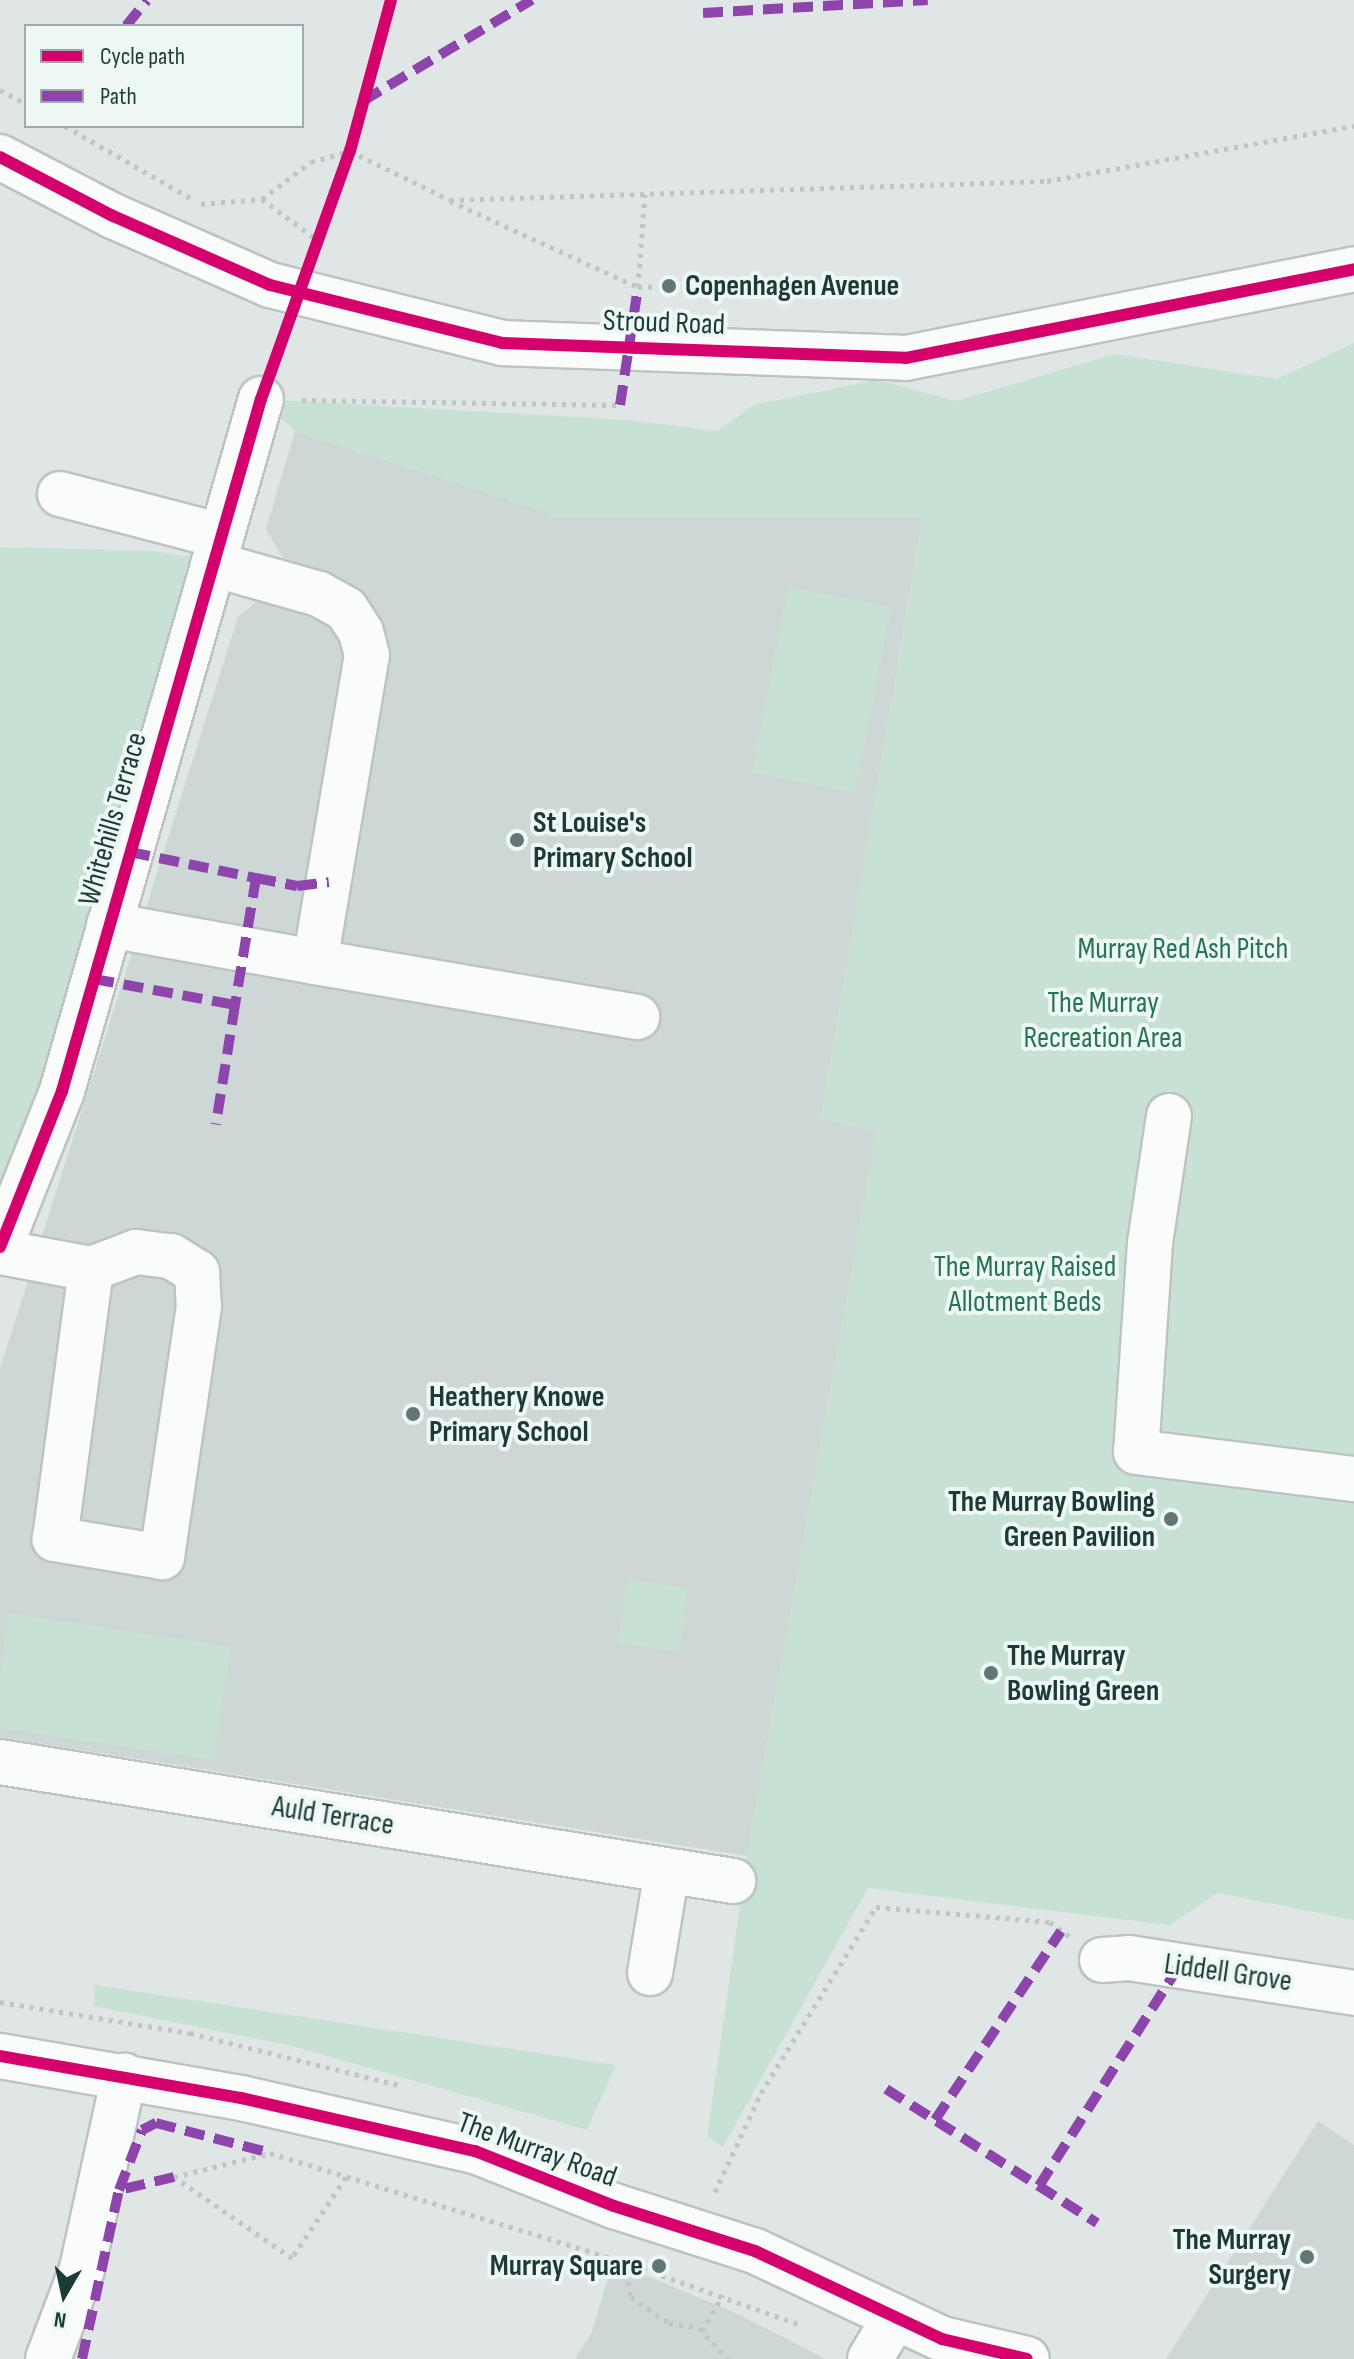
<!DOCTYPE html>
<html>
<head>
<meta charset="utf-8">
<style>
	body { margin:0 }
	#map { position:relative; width:1354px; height:2359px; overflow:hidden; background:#e0e6e5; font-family:"Sofia Sans Condensed",sans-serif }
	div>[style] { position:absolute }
	.built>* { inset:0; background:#cdd8d6 }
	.green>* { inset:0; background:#c7e2d5; transform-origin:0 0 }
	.path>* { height:5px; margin-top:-2.5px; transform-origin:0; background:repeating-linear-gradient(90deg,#bec7c6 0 4px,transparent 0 10px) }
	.roads { filter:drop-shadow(2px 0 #bdc3c2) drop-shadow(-2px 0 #bdc3c2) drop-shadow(0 2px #bdc3c2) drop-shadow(0 -2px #bdc3c2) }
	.minor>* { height:44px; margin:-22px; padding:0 22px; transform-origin:22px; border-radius:22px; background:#fafbfb }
	.quiet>* { height:10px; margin-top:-5px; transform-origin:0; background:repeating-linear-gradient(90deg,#8e44ad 0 20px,transparent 0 30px) }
	.cycleway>* { height:12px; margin:-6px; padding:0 6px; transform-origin:6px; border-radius:6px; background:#d6006c }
	.dots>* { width:22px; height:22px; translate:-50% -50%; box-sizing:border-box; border:4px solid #edf7f4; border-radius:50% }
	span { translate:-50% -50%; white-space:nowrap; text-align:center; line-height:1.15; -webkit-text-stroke:8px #edf7f4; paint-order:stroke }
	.poi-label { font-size:30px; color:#1d3a39; font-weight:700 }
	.left { translate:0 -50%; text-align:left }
	.right { translate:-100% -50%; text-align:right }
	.street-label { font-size:30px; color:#1d3a39 }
	.park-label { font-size:30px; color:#257455 }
	.legend { position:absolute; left:24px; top:24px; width:280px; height:104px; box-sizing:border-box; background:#edf7f4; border:2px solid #9aaba9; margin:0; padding:10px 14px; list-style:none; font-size:24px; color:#1d3a39 }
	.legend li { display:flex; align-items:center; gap:16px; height:40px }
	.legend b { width:40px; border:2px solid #9aaba9 }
	.north { position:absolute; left:24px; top:2255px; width:80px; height:80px; -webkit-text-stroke:6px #edf7f4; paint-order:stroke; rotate:189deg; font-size:22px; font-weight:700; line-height:32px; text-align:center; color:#1d3a39 }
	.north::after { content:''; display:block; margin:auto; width:28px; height:36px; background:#1d3a39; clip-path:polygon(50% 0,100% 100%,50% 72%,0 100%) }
</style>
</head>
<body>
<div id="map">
	<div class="built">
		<i style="clip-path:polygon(295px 431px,548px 512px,548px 517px,923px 516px,821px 1119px,877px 1131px,747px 1856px,0 1737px,0 1369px,238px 617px,292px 573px,266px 529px)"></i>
		<i style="clip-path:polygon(1318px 2121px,1354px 2145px,1354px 2359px,1166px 2359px)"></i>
		<i style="clip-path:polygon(613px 2262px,734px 2312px,826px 2359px,575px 2359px,591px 2334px)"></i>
	</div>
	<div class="green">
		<i style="clip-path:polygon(1354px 343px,1354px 1920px,1218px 1893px,1169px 1925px,868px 1888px,723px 2147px,707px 2137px,747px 1856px,877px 1131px,821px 1119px,923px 517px,548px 517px,548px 512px,295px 431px,261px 399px,629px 420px,718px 431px,753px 405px,877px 380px,956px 401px,1115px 354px,1277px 379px)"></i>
		<i style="clip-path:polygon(0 547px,154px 551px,195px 558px,55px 1068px,0 1200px)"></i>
		<i style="left:788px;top:587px;width:105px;height:189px;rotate:11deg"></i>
		<i style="left:628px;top:1579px;width:61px;height:64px;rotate:9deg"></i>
		<i style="clip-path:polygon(9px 1613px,231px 1647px,214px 1760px,0 1728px,0 1674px)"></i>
		<i style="clip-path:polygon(95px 1985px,616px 2065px,587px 2130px,292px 2046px,94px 2006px)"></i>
	</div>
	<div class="path">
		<i style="left:0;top:90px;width:30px;rotate:28deg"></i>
		<i style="left:65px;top:126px;width:146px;rotate:29.9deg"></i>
		<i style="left:262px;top:199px;width:71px;rotate:36.4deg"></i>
		<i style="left:450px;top:201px;width:207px;rotate:24.6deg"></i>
		<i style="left:638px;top:287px;width:93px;rotate:-85.7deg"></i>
		<i style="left:201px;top:204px;width:61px;rotate:-4.7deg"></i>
		<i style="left:262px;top:199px;width:61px;rotate:-37.1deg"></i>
		<i style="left:311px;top:162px;width:41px;rotate:-15.8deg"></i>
		<i style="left:350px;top:151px;width:111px;rotate:26.1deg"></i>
		<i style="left:450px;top:200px;width:597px;rotate:-1.82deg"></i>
		<i style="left:1047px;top:181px;width:312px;rotate:-10.2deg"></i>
		<i style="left:638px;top:287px;width:31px;rotate:-2deg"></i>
		<i style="left:302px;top:400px;width:318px;rotate:0.9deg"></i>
		<i style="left:0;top:2002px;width:193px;rotate:9.3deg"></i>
		<i style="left:190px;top:2033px;width:219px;rotate:14deg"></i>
		<i style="left:346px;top:2177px;width:97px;rotate:123.7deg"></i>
		<i style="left:292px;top:2258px;width:143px;rotate:-145.5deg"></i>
		<i style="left:174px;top:2177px;width:99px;rotate:-14deg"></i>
		<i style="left:270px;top:2153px;width:370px;rotate:17.1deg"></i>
		<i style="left:624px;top:2262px;width:36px;rotate:79deg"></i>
		<i style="left:631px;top:2297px;width:46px;rotate:34.4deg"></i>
		<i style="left:669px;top:2323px;width:30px;rotate:9deg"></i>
		<i style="left:699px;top:2328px;width:42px;rotate:46.9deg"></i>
		<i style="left:715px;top:2192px;width:109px;rotate:-65.1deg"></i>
		<i style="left:761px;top:2093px;width:219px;rotate:-58.3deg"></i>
		<i style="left:876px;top:1907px;width:175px;rotate:4.9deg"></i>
		<i style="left:1050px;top:1922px;width:24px;rotate:36deg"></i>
		<i style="left:624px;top:2262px;width:188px;rotate:19.6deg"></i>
		<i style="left:702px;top:2331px;width:42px;rotate:-59.7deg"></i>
	</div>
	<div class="roads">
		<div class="minor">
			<i style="left:0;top:157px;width:127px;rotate:27.6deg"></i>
			<i style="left:113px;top:216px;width:171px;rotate:23.7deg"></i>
			<i style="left:270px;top:285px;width:239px;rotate:14deg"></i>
			<i style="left:502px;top:343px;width:404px;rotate:2.1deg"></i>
			<i style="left:906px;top:358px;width:457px;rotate:-11.2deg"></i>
			<i style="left:60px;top:494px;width:166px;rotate:14.6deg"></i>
			<i style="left:109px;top:925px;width:209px;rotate:10.2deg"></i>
			<i style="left:315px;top:962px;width:311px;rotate:-80.4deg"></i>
			<i style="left:367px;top:655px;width:24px;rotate:-105deg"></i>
			<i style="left:361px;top:632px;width:27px;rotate:-123deg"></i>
			<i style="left:346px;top:609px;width:31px;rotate:-151deg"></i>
			<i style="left:319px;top:594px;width:110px;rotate:-164.2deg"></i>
			<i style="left:315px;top:962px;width:327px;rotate:9.7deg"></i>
			<i style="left:1169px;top:1116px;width:128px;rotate:98.5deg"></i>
			<i style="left:1150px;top:1243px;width:209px;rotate:93.8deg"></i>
			<i style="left:1136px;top:1452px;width:220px;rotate:7.1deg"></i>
			<i style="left:0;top:1247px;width:168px;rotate:-68.3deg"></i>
			<i style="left:62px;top:1091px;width:720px;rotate:-73.96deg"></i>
			<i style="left:0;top:1252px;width:93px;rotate:10.6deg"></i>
			<i style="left:91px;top:1269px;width:48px;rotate:-20.7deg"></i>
			<i style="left:136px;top:1252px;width:35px;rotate:7deg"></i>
			<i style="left:171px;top:1256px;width:31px;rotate:32deg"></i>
			<i style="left:197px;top:1272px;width:34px;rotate:87deg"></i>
			<i style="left:199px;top:1306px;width:254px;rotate:98.4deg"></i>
			<i style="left:162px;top:1557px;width:109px;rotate:-170.5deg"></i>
			<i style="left:55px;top:1539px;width:272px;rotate:-82.4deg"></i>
			<i style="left:0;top:1762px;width:743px;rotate:9.22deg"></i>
			<i style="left:1102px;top:1960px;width:27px;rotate:-4deg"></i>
			<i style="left:1129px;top:1958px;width:228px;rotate:8.8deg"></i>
			<i style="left:650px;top:1973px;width:104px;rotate:-80.6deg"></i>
			<i style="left:0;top:2056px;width:245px;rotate:9.9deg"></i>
			<i style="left:241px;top:2098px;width:240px;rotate:12.8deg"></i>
			<i style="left:475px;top:2151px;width:149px;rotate:21.6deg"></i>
			<i style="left:614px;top:2206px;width:148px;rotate:17.7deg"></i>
			<i style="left:755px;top:2251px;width:207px;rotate:25.2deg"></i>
			<i style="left:942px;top:2339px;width:87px;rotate:13.2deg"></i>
			<i style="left:48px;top:2359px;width:96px;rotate:-69.3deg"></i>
			<i style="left:82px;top:2269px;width:198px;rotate:-77.7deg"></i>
			<i style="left:870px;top:2359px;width:49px;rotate:-59.2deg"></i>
		</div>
	</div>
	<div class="quiet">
		<i style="left:703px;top:13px;width:225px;rotate:-3.3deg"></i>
		<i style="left:126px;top:26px;width:33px;rotate:-51deg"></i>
		<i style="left:363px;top:101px;width:197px;rotate:-30.9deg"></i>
		<i style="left:620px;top:405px;width:119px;rotate:-81.3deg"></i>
		<i style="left:130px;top:852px;width:129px;rotate:11.7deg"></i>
		<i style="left:256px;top:878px;width:129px;rotate:99.4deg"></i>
		<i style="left:256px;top:878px;width:42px;rotate:11deg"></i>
		<i style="left:297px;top:886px;width:32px;rotate:-7deg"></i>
		<i style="left:94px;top:979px;width:143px;rotate:10.4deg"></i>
		<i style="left:235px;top:1005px;width:121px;rotate:99.1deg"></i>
		<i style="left:886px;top:2089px;width:250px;rotate:32.4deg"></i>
		<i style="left:935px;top:2120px;width:227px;rotate:-56.3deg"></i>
		<i style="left:174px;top:2177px;width:57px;rotate:166.7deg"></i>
		<i style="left:119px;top:2190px;width:64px;rotate:-69deg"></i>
		<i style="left:142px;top:2130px;width:16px;rotate:-27deg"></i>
		<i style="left:156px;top:2123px;width:118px;rotate:14.7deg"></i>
		<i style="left:1039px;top:2186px;width:262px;rotate:-57.5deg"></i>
		<i style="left:82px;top:2359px;width:173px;rotate:-77.7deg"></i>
	</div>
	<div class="cycleway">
		<i style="left:0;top:157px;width:127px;rotate:27.6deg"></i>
		<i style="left:113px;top:216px;width:171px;rotate:23.7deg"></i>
		<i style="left:270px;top:285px;width:239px;rotate:14deg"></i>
		<i style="left:502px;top:343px;width:404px;rotate:2.1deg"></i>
		<i style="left:906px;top:358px;width:457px;rotate:-11.2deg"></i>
		<i style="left:0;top:1247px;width:168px;rotate:-68.3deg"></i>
		<i style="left:62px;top:1091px;width:720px;rotate:-73.96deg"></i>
		<i style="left:261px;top:399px;width:263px;rotate:-70.3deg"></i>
		<i style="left:350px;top:151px;width:156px;rotate:-74.8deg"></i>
		<i style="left:0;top:2056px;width:245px;rotate:9.9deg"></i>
		<i style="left:241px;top:2098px;width:240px;rotate:12.8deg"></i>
		<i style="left:475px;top:2151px;width:149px;rotate:21.6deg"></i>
		<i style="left:614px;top:2206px;width:148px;rotate:17.7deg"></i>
		<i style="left:755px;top:2251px;width:207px;rotate:25.2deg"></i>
		<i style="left:942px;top:2339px;width:87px;rotate:13.2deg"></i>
	</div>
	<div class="dots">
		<i style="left:669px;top:286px;background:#617675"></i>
		<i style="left:517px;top:840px;background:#617675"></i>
		<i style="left:413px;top:1414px;background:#617675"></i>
		<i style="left:1171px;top:1519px;background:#617675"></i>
		<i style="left:991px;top:1673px;background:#617675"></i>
		<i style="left:1307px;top:2257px;background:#617675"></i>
		<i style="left:659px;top:2266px;background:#617675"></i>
	</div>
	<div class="poi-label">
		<span class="left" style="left:685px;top:286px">Copenhagen Avenue</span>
		<span class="left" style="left:533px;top:840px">St Louise's<br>Primary School</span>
		<span class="left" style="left:429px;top:1414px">Heathery Knowe<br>Primary School</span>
		<span class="right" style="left:1155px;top:1519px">The Murray Bowling<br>Green Pavilion</span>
		<span class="left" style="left:1007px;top:1673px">The Murray<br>Bowling Green</span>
		<span class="right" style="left:1291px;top:2257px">The Murray<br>Surgery</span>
		<span class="right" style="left:643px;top:2266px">Murray Square</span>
	</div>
	<div class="street-label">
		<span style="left:664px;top:323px;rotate:2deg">Stroud Road</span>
		<span style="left:113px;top:819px;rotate:-74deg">Whitehills Terrace</span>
		<span style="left:333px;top:1816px;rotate:9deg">Auld Terrace</span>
		<span style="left:1228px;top:1973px;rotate:8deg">Liddell Grove</span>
		<span style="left:537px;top:2150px;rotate:20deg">The Murray Road</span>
	</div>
	<div class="park-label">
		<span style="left:1183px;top:949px">Murray Red Ash Pitch</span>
		<span style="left:1103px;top:1020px">The Murray<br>Recreation Area</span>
		<span style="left:1025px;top:1284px">The Murray Raised<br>Allotment Beds</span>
	</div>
	<ul class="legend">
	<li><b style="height:10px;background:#d6006c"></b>Cycle path</li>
	<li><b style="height:10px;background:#8e44ad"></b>Path</li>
	</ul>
	<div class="north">N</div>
</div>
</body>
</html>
